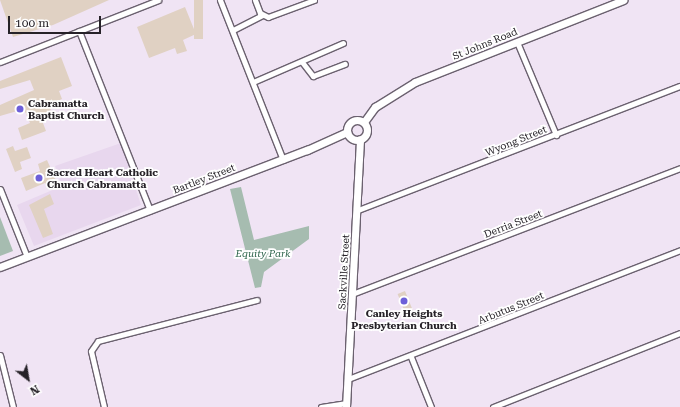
<!DOCTYPE html>
<html>
<head>
<meta charset="utf-8">
<style>
	body { margin:0 }
	#map { position:relative; width:680px; height:407px; overflow:hidden; background:#f0e4f4; font-family:"Roboto Serif",serif }
	div>[style] { position:absolute }
	.built>* { inset:0; background:#e8d7ee }
	.green>* { inset:0; background:#a6bcb0 }
	.building>* { inset:0; background:#e0d1c3; transform-origin:0 0 }
	.roads { filter:drop-shadow(1px 0 #6b616f) drop-shadow(-1px 0 #6b616f) drop-shadow(0 1px #6b616f) drop-shadow(0 -1px #6b616f) }
	.minor>* { height:5px; margin:-2.5px; padding:0 2.5px; transform-origin:2.5px; border-radius:2.5px; background:#fff }
	.secondary>* { height:7px; margin:-3.5px; padding:0 3.5px; transform-origin:3.5px; border-radius:3.5px; background:#fff }
	.secondary>.ring { margin:-3.5px; padding:0; box-sizing:content-box; background:none; border:7px solid #fff; border-radius:50% }
	.dots>* { width:11px; height:11px; translate:-50% -50%; box-sizing:border-box; border:2px solid #fff; border-radius:50% }
	span { translate:-50% -50%; white-space:nowrap; text-align:center; line-height:1.15; -webkit-text-stroke:3.5px #fff; paint-order:stroke }
	.street-label { font-size:10px; color:#262228 }
	.poi-label { font-size:10px; color:#262228; font-weight:700 }
	.left { translate:0 -50%; text-align:left }
	.park-label { font-size:10px; color:#2c634a; font-style:italic }
	.north { position:absolute; left:8px; top:359px; width:40px; height:40px; -webkit-text-stroke:3px #fff; paint-order:stroke; rotate:149deg; font-size:11px; font-weight:700; line-height:16px; text-align:center; color:#262228 }
	.north::after { content:''; display:block; margin:auto; width:14px; height:18px; background:#262228; clip-path:polygon(50% 0,100% 100%,50% 72%,0 100%) }
	.scale { position:absolute; left:8px; top:16px; width:93px; height:18px; box-sizing:border-box; border:2px solid #262228; border-top:0; padding-left:5px; font-size:12px; line-height:14px; white-space:nowrap; color:#262228; -webkit-text-stroke:3px #fff; paint-order:stroke }
</style>
</head>
<body>
<div id="map">
	<div class="built">
		<i style="clip-path:polygon(121px 143px,141px 205px,34px 246px,17px 205px,62px 186px,55px 166px)"></i>
	</div>
	<div class="green">
		<i style="clip-path:polygon(241px 187px,254px 240px,309px 226px,309px 239px,264px 272px,261px 287px,255px 288px,230px 189px)"></i>
		<i style="clip-path:polygon(0 217px,13px 251px,0 256px)"></i>
	</div>
	<div class="building">
		<i style="clip-path:polygon(0 0,109px 0,53px 25px,13px 37px)"></i>
		<i style="left:194px;top:0;width:9px;height:39px"></i>
		<i style="clip-path:polygon(185px 7px,196px 34px,183px 40px,187px 51px,177px 54px,175px 48px,149px 58px,137px 27px)"></i>
		<i style="clip-path:polygon(61px 57px,72px 86px,59px 91px,62px 99px,48px 105px,51px 110px,40px 115px,46px 131px,22px 140px,18px 128px,30px 123px,24px 109px,0 116px,0 105px,34px 90px,30px 80px,0 89px,0 81px)"></i>
		<i style="clip-path:polygon(13px 146px,15px 151px,27px 147px,31px 158px,20px 162px,22px 169px,15px 172px,6px 149px)"></i>
		<i style="clip-path:polygon(47px 160px,58px 185px,48px 189px,45px 183px,26px 191px,21px 178px,40px 171px,38px 164px)"></i>
		<i style="clip-path:polygon(50px 194px,54px 204px,44px 209px,53px 234px,43px 238px,29px 205px)"></i>
		<i style="left:405px;top:291px;width:24px;height:8px;rotate:68deg"></i>
	</div>
	<div class="roads">
		<div class="minor">
			<i style="left:220px;top:0;width:172px;rotate:68.5deg"></i>
			<i style="left:255px;top:0;width:14px;rotate:69deg"></i>
			<i style="left:260px;top:13px;width:9px;rotate:27deg"></i>
			<i style="left:268px;top:17px;width:49px;rotate:-20.3deg"></i>
			<i style="left:233px;top:30px;width:33px;rotate:-27deg"></i>
			<i style="left:79px;top:31px;width:193px;rotate:68.4deg"></i>
			<i style="left:517px;top:42px;width:101px;rotate:67.2deg"></i>
			<i style="left:0;top:62px;width:170px;rotate:-21.4deg"></i>
			<i style="left:302px;top:62px;width:18px;rotate:52deg"></i>
			<i style="left:313px;top:76px;width:34px;rotate:-21deg"></i>
			<i style="left:253px;top:82px;width:98px;rotate:-23.4deg"></i>
			<i style="left:0;top:189px;width:73px;rotate:68.3deg"></i>
			<i style="left:358px;top:210px;width:345px;rotate:-21.1deg"></i>
			<i style="left:352px;top:294px;width:351px;rotate:-21deg"></i>
			<i style="left:0;top:355px;width:54px;rotate:76deg"></i>
			<i style="left:411px;top:357px;width:54px;rotate:68.2deg"></i>
			<i style="left:348px;top:379px;width:356px;rotate:-21.2deg"></i>
			<i style="left:104px;top:407px;width:57px;rotate:-103.1deg"></i>
			<i style="left:91px;top:351px;width:12px;rotate:-55deg"></i>
			<i style="left:98px;top:341px;width:164px;rotate:-14.5deg"></i>
			<i style="left:321px;top:407px;width:26px;rotate:-9deg"></i>
			<i style="left:493px;top:407px;width:201px;rotate:-21.6deg"></i>
		</div>
		<div class="secondary">
			<i class="ring" style="left:347px;top:120px;width:13px;height:13px"></i>
			<i style="left:364px;top:122px;width:19px;rotate:-54deg"></i>
			<i style="left:375px;top:107px;width:47px;rotate:-32deg"></i>
			<i style="left:415px;top:82px;width:224px;rotate:-21.5deg"></i>
			<i style="left:0;top:267px;width:329px;rotate:-20.9deg"></i>
			<i style="left:307px;top:150px;width:44px;rotate:-24.2deg"></i>
			<i style="left:346px;top:407px;width:268px;rotate:-87deg"></i>
		</div>
	</div>
	<div class="dots">
		<i style="left:20px;top:109px;background:#6d5fd9"></i>
		<i style="left:39px;top:178px;background:#6d5fd9"></i>
		<i style="left:404px;top:301px;background:#6d5fd9"></i>
	</div>
	<div class="street-label">
		<span style="left:485px;top:44px;rotate:-22deg">St Johns Road</span>
		<span style="left:516px;top:141px;rotate:-22deg">Wyong Street</span>
		<span style="left:204px;top:179px;rotate:-21deg">Bartley Street</span>
		<span style="left:513px;top:224px;rotate:-21deg">Derria Street</span>
		<span style="left:344px;top:272px;rotate:-87deg">Sackville Street</span>
		<span style="left:511px;top:308px;rotate:-22deg">Arbutus Street</span>
	</div>
	<div class="poi-label">
		<span class="left" style="left:28px;top:109px">Cabramatta<br>Baptist Church</span>
		<span class="left" style="left:47px;top:178px">Sacred Heart Catholic<br>Church Cabramatta</span>
		<span style="left:404px;top:319px">Canley Heights<br>Presbyterian Church</span>
	</div>
	<div class="park-label">
		<span style="left:263px;top:254px">Equity Park</span>
	</div>
	<div class="north">N</div>
	<div class="scale">100 m</div>
</div>
</body>
</html>
